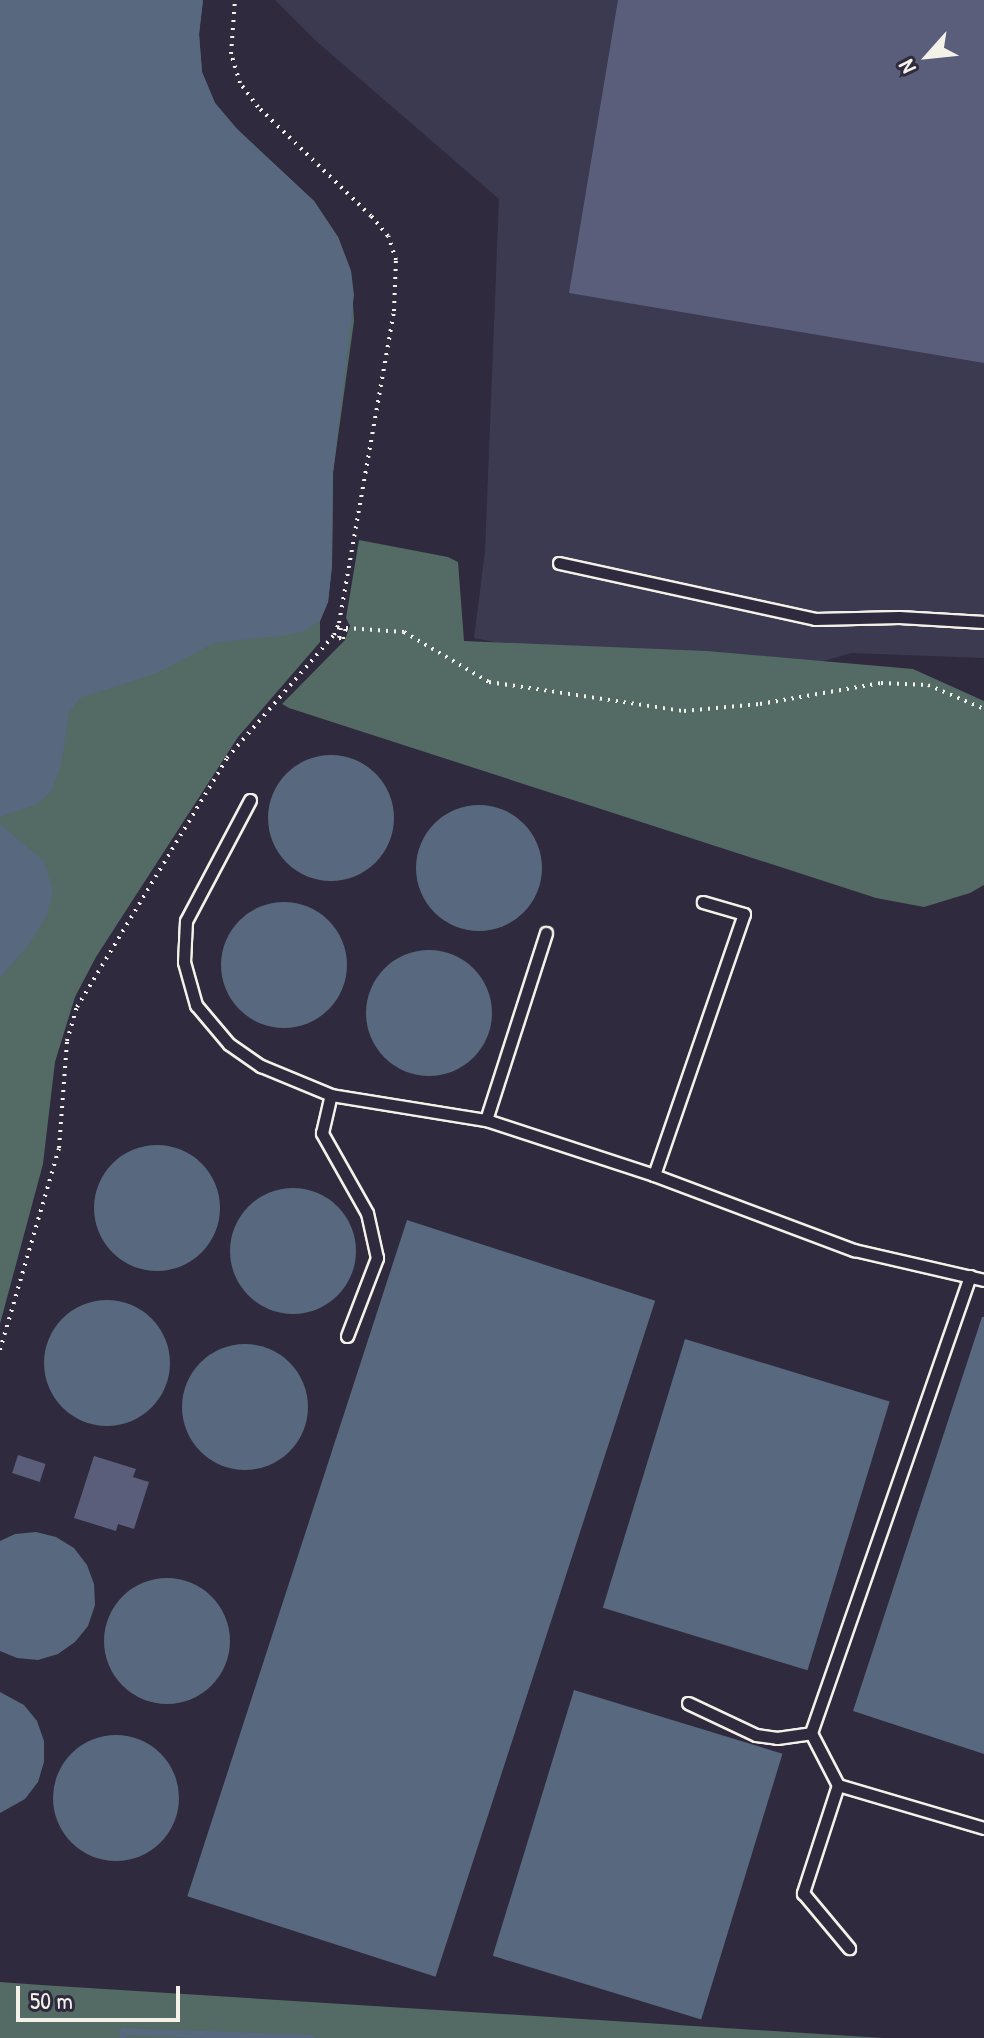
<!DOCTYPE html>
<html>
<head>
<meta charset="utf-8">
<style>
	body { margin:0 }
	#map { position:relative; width:984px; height:2038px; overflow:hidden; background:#2f2a3d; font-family:"Patrick Hand",sans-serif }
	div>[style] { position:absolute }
	.built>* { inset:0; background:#3c3a50 }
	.green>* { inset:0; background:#536a65 }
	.water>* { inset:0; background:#57687f; transform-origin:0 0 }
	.round { border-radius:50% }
	.stream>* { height:7px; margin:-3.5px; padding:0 3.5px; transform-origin:3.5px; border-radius:3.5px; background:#57687f }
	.building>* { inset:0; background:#5b5e7b; transform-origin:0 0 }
	.path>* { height:4px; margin-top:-2px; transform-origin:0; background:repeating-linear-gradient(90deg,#f4f1e8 0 2px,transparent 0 8px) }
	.roads { filter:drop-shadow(2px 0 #f4f1e8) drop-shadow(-2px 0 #f4f1e8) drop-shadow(0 2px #f4f1e8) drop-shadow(0 -2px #f4f1e8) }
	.service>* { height:11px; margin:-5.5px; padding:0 5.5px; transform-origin:5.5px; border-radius:5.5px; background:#2f2a3d }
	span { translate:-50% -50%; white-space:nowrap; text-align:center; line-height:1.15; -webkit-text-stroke:7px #2f2a3d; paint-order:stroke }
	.north { position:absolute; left:888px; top:16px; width:80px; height:80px; -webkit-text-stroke:6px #2f2a3d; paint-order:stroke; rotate:243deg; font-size:22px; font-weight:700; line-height:32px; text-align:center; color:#f4f1e8 }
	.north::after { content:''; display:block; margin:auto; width:28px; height:36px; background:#f4f1e8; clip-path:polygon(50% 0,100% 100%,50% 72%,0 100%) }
	.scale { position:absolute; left:16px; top:1986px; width:164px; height:36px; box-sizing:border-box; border:4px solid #f4f1e8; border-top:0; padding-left:10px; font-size:24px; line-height:28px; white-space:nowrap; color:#f4f1e8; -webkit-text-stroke:6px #2f2a3d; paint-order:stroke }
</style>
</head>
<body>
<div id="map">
	<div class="built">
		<i style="clip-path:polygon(275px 0,984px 0,984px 658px,851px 653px,730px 689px,474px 638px,485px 551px,499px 199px,316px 41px)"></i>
	</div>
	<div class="green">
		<i style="clip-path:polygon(203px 0,199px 34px,202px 72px,215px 103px,237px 129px,314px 201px,338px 237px,351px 271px,354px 321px,333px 473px,332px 565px,328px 602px,320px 621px,320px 642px,238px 737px,96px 957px,75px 997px,55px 1062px,43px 1164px,0 1324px,0 452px)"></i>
		<i style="clip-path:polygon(359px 540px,448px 557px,458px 562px,464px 641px,707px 651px,913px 669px,984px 701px,984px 885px,970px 893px,924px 907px,876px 898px,289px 708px,282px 704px,345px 640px,350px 626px,346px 618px)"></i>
		<i style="clip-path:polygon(0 1982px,41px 1985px,884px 2038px,0 2038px)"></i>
	</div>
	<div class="water">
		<i style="clip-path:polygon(0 0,203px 0,199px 34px,202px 72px,215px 103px,237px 129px,314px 201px,338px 237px,351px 271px,354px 295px,333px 473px,332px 566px,328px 602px,320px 621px,305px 631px,289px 635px,214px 643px,157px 673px,80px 698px,69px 713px,61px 765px,51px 792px,37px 804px,0 817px)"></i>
		<i class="round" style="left:268px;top:755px;width:126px;height:126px"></i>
		<i class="round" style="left:416px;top:805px;width:126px;height:126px"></i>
		<i style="clip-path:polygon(0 824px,44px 861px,53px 890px,47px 915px,31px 942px,0 978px)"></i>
		<i class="round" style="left:221px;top:902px;width:126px;height:126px"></i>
		<i class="round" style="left:366px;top:950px;width:126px;height:126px"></i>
		<i class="round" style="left:94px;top:1145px;width:126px;height:126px"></i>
		<i class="round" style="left:230px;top:1188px;width:126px;height:126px"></i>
		<i style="left:407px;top:1220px;width:261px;height:711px;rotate:18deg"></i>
		<i class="round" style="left:44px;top:1300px;width:126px;height:126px"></i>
		<i style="clip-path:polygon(982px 1317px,984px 1317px,984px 1754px,853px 1711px)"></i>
		<i style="left:685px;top:1339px;width:214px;height:281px;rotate:17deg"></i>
		<i class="round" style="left:182px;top:1344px;width:126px;height:126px"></i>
		<i style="clip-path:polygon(36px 1532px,56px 1537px,74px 1548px,87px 1565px,94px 1584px,95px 1605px,88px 1626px,75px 1642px,58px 1654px,38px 1660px,17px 1658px,0 1651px,0 1541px,15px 1534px)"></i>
		<i class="round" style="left:104px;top:1578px;width:126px;height:126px"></i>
		<i style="left:574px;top:1690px;width:218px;height:278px;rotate:17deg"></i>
		<i style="clip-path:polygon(0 1692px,24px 1705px,37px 1721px,44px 1741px,44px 1762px,38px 1782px,25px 1799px,0 1813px)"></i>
		<i class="round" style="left:53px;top:1735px;width:126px;height:126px"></i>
	</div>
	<div class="stream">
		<i style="left:122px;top:2038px;width:7px;rotate:-82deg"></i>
		<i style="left:123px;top:2031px;width:187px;rotate:2.1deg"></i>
	</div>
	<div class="building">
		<i style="clip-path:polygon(618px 0,984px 0,984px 363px,569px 293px)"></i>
		<i style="left:18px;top:1455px;width:29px;height:19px;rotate:18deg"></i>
		<i style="clip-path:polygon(94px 1456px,136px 1469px,133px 1477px,149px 1482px,134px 1529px,118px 1524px,116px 1531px,74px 1518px)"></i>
	</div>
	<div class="path">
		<i style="left:337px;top:627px;width:4px;rotate:14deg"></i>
		<i style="left:341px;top:628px;width:10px;rotate:101deg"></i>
		<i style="left:339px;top:638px;width:4px;rotate:14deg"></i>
		<i style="left:343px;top:639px;width:11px;rotate:-75deg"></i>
		<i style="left:346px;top:628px;width:58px;rotate:3.9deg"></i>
		<i style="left:404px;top:632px;width:99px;rotate:30.5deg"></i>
		<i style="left:489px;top:682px;width:197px;rotate:8.5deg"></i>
		<i style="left:684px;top:711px;width:76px;rotate:-5.3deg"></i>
		<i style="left:760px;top:704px;width:123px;rotate:-9.8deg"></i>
		<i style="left:881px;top:683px;width:47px;rotate:2.4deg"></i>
		<i style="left:928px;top:685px;width:61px;rotate:23.2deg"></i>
		<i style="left:0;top:1350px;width:210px;rotate:-73.7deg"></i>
		<i style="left:59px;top:1148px;width:107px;rotate:-85.7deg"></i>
		<i style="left:67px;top:1041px;width:35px;rotate:-74deg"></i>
		<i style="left:77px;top:1007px;width:291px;rotate:-58.9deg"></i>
		<i style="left:227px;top:758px;width:163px;rotate:-49deg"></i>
		<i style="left:334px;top:635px;width:13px;rotate:-67deg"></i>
		<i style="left:339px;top:623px;width:317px;rotate:-80deg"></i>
		<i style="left:394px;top:311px;width:51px;rotate:-87.8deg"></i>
		<i style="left:396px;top:260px;width:25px;rotate:-108deg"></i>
		<i style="left:388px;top:236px;width:26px;rotate:-130deg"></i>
		<i style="left:371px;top:216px;width:157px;rotate:-136deg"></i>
		<i style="left:258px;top:107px;width:30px;rotate:-127deg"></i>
		<i style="left:240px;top:83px;width:30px;rotate:-107deg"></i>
		<i style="left:231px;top:54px;width:54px;rotate:-85.8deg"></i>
	</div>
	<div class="roads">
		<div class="service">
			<i style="left:559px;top:563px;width:262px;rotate:12.3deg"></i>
			<i style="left:815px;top:619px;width:84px;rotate:-1.4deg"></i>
			<i style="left:899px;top:617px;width:85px;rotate:3.4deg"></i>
			<i style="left:250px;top:800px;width:137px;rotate:117.9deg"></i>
			<i style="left:186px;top:921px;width:41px;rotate:92.8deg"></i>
			<i style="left:184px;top:962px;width:45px;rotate:74.4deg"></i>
			<i style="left:196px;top:1005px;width:51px;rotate:49.8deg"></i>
			<i style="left:229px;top:1044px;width:39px;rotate:35deg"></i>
			<i style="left:261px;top:1066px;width:76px;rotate:22.5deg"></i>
			<i style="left:546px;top:933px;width:196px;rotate:107.8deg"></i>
			<i style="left:486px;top:1120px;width:177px;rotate:18.1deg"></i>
			<i style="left:654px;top:1175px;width:214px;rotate:20.6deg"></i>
			<i style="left:854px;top:1250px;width:133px;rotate:13deg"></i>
			<i style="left:654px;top:1175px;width:276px;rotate:-71deg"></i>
			<i style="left:744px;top:914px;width:43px;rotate:-163.7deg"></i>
			<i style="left:970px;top:1276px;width:484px;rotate:109.2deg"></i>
			<i style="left:811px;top:1733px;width:59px;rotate:62.6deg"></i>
			<i style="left:838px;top:1785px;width:152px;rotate:16.4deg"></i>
			<i style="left:347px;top:1336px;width:84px;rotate:-69deg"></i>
			<i style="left:377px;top:1258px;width:46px;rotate:-102.5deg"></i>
			<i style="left:367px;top:1213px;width:92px;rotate:-119.4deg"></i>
			<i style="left:322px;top:1133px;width:39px;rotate:-77deg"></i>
			<i style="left:331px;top:1095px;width:157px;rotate:9.2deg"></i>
			<i style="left:688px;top:1703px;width:75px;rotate:25.2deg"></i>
			<i style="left:756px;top:1735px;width:21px;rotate:8deg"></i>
			<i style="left:777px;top:1738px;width:34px;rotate:-8deg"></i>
			<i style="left:838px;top:1785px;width:114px;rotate:108deg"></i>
			<i style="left:803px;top:1893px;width:72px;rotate:50.1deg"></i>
		</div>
	</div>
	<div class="north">N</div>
	<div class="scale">50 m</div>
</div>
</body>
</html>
